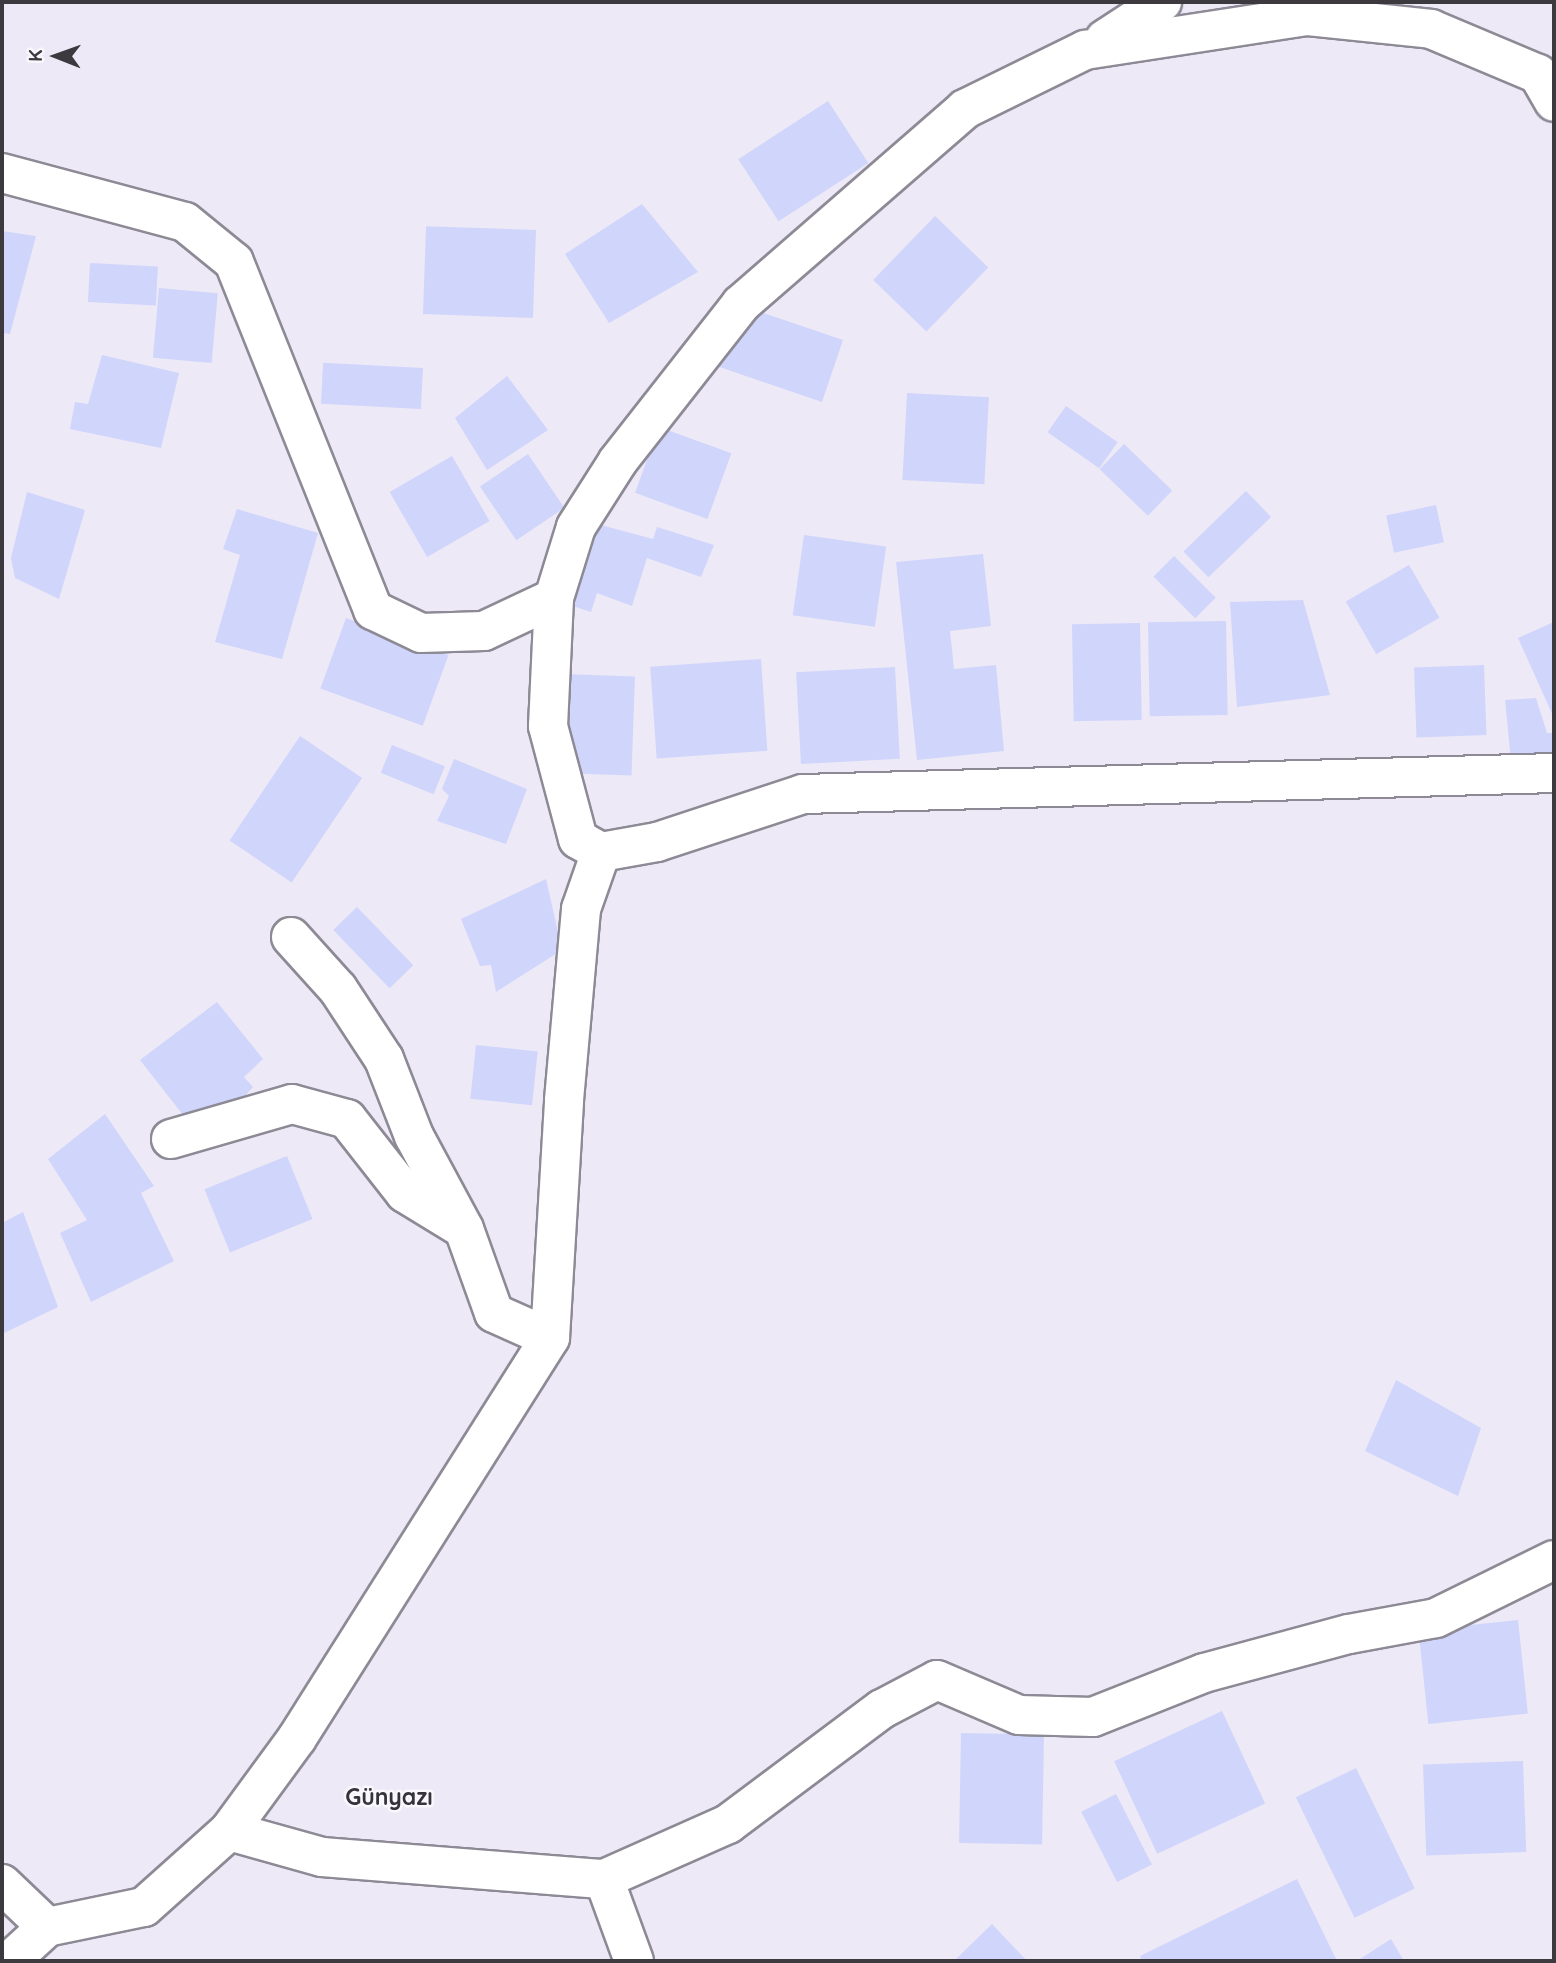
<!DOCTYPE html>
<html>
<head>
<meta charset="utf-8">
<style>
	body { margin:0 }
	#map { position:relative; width:1556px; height:1963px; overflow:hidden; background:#ede9f6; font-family:Quicksand,sans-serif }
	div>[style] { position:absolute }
	.building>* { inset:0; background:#d0d5fb; transform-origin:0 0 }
	.roads { filter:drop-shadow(2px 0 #8d8a95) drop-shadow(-2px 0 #8d8a95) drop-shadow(0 2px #8d8a95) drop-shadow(0 -2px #8d8a95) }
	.minor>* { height:38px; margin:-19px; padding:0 19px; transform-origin:19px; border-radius:19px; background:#fff }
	span { translate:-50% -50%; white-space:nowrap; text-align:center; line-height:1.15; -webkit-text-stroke:5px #f9f8fd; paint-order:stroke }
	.quarter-label { font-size:23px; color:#36333d; font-weight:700 }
	.frame { position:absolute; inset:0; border:4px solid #3c3a3f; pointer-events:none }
	.north { position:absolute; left:21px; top:21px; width:70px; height:70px; -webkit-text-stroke:5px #f9f8fd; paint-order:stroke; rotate:271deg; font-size:19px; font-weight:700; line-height:28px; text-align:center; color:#3c3a3f }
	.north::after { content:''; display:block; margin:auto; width:24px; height:32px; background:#3c3a3f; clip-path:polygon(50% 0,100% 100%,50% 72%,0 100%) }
</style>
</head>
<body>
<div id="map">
	<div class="building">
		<i style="left:828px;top:101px;width:74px;height:107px;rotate:57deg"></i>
		<i style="clip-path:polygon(642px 204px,698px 272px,609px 323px,565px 254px)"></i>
		<i style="left:935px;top:216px;width:74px;height:89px;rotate:44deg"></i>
		<i style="left:536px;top:230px;width:88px;height:110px;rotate:92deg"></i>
		<i style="clip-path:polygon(2px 231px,36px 236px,10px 334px,2px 333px)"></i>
		<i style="left:90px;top:263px;width:68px;height:39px;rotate:3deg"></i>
		<i style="left:159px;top:288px;width:59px;height:70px;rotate:5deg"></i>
		<i style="clip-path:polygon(752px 309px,843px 340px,822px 402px,711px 364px,727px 329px,743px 333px)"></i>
		<i style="clip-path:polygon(102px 355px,179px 373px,161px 448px,70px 429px,75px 402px,88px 404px)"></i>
		<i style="left:423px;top:368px;width:41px;height:100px;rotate:93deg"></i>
		<i style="clip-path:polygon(507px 376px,548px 430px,487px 470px,455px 418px)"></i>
		<i style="left:907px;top:393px;width:82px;height:87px;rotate:3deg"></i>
		<i style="left:1066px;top:406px;width:63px;height:32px;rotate:35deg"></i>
		<i style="left:659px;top:427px;width:77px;height:70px;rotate:20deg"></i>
		<i style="left:1124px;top:444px;width:67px;height:35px;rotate:44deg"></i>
		<i style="left:528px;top:454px;width:65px;height:58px;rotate:56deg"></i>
		<i style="left:452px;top:456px;width:75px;height:72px;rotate:60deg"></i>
		<i style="left:1246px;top:491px;width:36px;height:87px;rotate:46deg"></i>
		<i style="clip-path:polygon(27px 492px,85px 510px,59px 599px,15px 578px,11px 558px)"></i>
		<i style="left:1436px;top:505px;width:38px;height:51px;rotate:78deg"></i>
		<i style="clip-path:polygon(237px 509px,318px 533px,282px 659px,215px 642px,240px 555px,223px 549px)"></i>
		<i style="clip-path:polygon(586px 521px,653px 539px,657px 527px,714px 545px,701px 577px,647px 558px,632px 606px,597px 593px,591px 612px,561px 602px)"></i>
		<i style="left:804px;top:535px;width:83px;height:81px;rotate:8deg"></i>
		<i style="clip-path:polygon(983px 554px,991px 626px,950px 631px,954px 669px,996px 665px,1004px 751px,917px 760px,896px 562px)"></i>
		<i style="left:1174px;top:556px;width:59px;height:29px;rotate:45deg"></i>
		<i style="left:1409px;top:565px;width:61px;height:73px;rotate:60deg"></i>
		<i style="clip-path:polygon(1303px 600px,1330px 695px,1237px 707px,1230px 602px)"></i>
		<i style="left:346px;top:618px;width:109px;height:75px;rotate:20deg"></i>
		<i style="left:1226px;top:621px;width:94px;height:78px;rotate:89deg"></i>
		<i style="clip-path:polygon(1554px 622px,1554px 718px,1518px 638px)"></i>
		<i style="left:1140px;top:623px;width:97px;height:68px;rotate:89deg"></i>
		<i style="left:761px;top:659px;width:92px;height:111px;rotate:86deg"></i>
		<i style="left:1484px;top:665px;width:70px;height:70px;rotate:88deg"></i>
		<i style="left:895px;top:667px;width:92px;height:99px;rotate:87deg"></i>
		<i style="left:562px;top:674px;width:73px;height:99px;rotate:2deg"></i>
		<i style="clip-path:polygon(1536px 698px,1547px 733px,1554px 733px,1554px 760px,1511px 761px,1505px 700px)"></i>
		<i style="left:300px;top:736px;width:75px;height:126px;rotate:34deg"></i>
		<i style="left:392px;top:745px;width:57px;height:30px;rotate:22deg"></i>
		<i style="clip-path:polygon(454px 759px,527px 789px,506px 844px,437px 821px,449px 796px,442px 789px)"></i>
		<i style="clip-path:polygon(546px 879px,562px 950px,496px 992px,491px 965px,480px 966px,461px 919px)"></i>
		<i style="left:357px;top:907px;width:81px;height:33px;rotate:46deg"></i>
		<i style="clip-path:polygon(217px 1002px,263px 1059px,244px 1077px,253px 1087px,224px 1119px,209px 1107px,187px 1120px,140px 1060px)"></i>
		<i style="left:476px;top:1045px;width:62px;height:54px;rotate:6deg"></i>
		<i style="clip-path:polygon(105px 1114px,154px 1186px,141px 1193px,174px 1261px,91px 1302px,60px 1233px,87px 1220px,48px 1159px)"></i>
		<i style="left:287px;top:1156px;width:68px;height:89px;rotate:68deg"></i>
		<i style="clip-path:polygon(23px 1212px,58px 1307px,2px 1334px,2px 1223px)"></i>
		<i style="clip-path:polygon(1396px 1380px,1481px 1428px,1458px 1496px,1365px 1451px)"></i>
		<i style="left:1518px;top:1620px;width:94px;height:100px;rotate:84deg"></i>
		<i style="left:1222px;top:1711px;width:102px;height:119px;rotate:65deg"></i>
		<i style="left:961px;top:1733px;width:83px;height:110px;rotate:1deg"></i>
		<i style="left:1523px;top:1761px;width:91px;height:100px;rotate:88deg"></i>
		<i style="left:1356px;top:1768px;width:134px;height:67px;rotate:64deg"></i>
		<i style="left:1116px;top:1794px;width:79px;height:39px;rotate:63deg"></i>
		<i style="clip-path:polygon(1297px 1879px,1337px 1961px,1142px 1961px,1140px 1956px)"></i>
		<i style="clip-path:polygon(992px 1924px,1027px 1961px,954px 1961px)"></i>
		<i style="clip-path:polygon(1391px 1939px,1404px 1961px,1361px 1961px,1360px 1959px)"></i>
	</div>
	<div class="roads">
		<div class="minor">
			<i style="left:1105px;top:39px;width:68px;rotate:-33deg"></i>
			<i style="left:2px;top:173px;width:189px;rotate:15deg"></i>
			<i style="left:185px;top:222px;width:63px;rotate:39.2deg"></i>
			<i style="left:234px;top:262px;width:375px;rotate:68.2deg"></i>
			<i style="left:373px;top:610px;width:53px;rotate:25.6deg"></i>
			<i style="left:421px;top:633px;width:63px;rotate:-1.8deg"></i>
			<i style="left:484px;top:631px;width:77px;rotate:-25.2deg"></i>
			<i style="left:601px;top:852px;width:26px;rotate:-151deg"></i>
			<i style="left:578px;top:839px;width:117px;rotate:-104.9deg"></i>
			<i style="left:548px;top:726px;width:128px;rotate:-87.3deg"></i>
			<i style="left:554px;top:598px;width:74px;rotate:-72.8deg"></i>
			<i style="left:576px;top:527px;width:78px;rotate:-57.5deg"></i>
			<i style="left:618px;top:461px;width:199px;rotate:-51.9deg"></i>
			<i style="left:741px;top:304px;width:297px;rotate:-41deg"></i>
			<i style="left:965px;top:109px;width:134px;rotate:-26.2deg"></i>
			<i style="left:1085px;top:50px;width:226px;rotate:-8.7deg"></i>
			<i style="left:1308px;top:16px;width:124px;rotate:6deg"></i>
			<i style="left:1431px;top:29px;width:116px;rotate:22.8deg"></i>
			<i style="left:1538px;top:74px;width:32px;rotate:60deg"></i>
			<i style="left:291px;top:937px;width:70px;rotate:47.9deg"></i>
			<i style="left:338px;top:989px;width:84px;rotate:56.7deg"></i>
			<i style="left:384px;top:1059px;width:83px;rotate:68.7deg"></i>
			<i style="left:414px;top:1136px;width:103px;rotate:61.7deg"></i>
			<i style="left:171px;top:1139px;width:126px;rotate:-16.1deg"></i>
			<i style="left:292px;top:1104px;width:57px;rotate:15.3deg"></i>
			<i style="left:347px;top:1119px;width:94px;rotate:51.9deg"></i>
			<i style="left:405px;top:1193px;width:69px;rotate:31.4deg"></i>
			<i style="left:464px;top:1229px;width:89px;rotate:70.3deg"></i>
			<i style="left:494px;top:1313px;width:61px;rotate:24.1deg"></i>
			<i style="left:229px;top:1831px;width:97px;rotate:15.6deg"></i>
			<i style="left:322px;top:1857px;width:283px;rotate:4.5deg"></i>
			<i style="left:604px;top:1879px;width:87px;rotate:69.9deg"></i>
			<i style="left:604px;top:1879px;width:136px;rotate:-23.9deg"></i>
			<i style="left:728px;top:1824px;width:192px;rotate:-36.8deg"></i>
			<i style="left:882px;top:1709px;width:62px;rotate:-27.8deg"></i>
			<i style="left:937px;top:1680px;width:89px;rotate:23.1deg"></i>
			<i style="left:1019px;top:1715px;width:74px;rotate:1.5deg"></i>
			<i style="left:1093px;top:1717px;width:119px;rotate:-21.6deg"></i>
			<i style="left:1204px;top:1673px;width:150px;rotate:-15.1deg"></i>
			<i style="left:1349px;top:1634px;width:88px;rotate:-10.4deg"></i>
			<i style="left:1436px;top:1618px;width:131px;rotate:-26.2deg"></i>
			<i style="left:2px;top:1884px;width:62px;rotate:43.7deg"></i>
			<i style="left:10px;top:1961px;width:50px;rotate:-42.6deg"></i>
			<i style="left:47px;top:1927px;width:99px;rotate:-11.7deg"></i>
			<i style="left:144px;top:1907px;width:114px;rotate:-41.8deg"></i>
			<i style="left:229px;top:1831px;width:115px;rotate:-53.8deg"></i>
			<i style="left:297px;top:1738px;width:473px;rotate:-57.7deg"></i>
			<i style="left:550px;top:1338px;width:238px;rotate:-86.6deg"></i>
			<i style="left:564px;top:1100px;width:192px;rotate:-84.9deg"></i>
			<i style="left:581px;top:909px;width:60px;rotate:-70.7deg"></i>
			<i style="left:601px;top:852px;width:57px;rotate:-10.1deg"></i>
			<i style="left:657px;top:842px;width:154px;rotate:-18.2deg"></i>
			<i style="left:803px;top:794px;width:751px;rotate:-1.6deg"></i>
		</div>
	</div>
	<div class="quarter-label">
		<span style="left:389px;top:1797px">Günyazı</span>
	</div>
	<div class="frame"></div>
	<div class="north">K</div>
</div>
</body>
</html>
